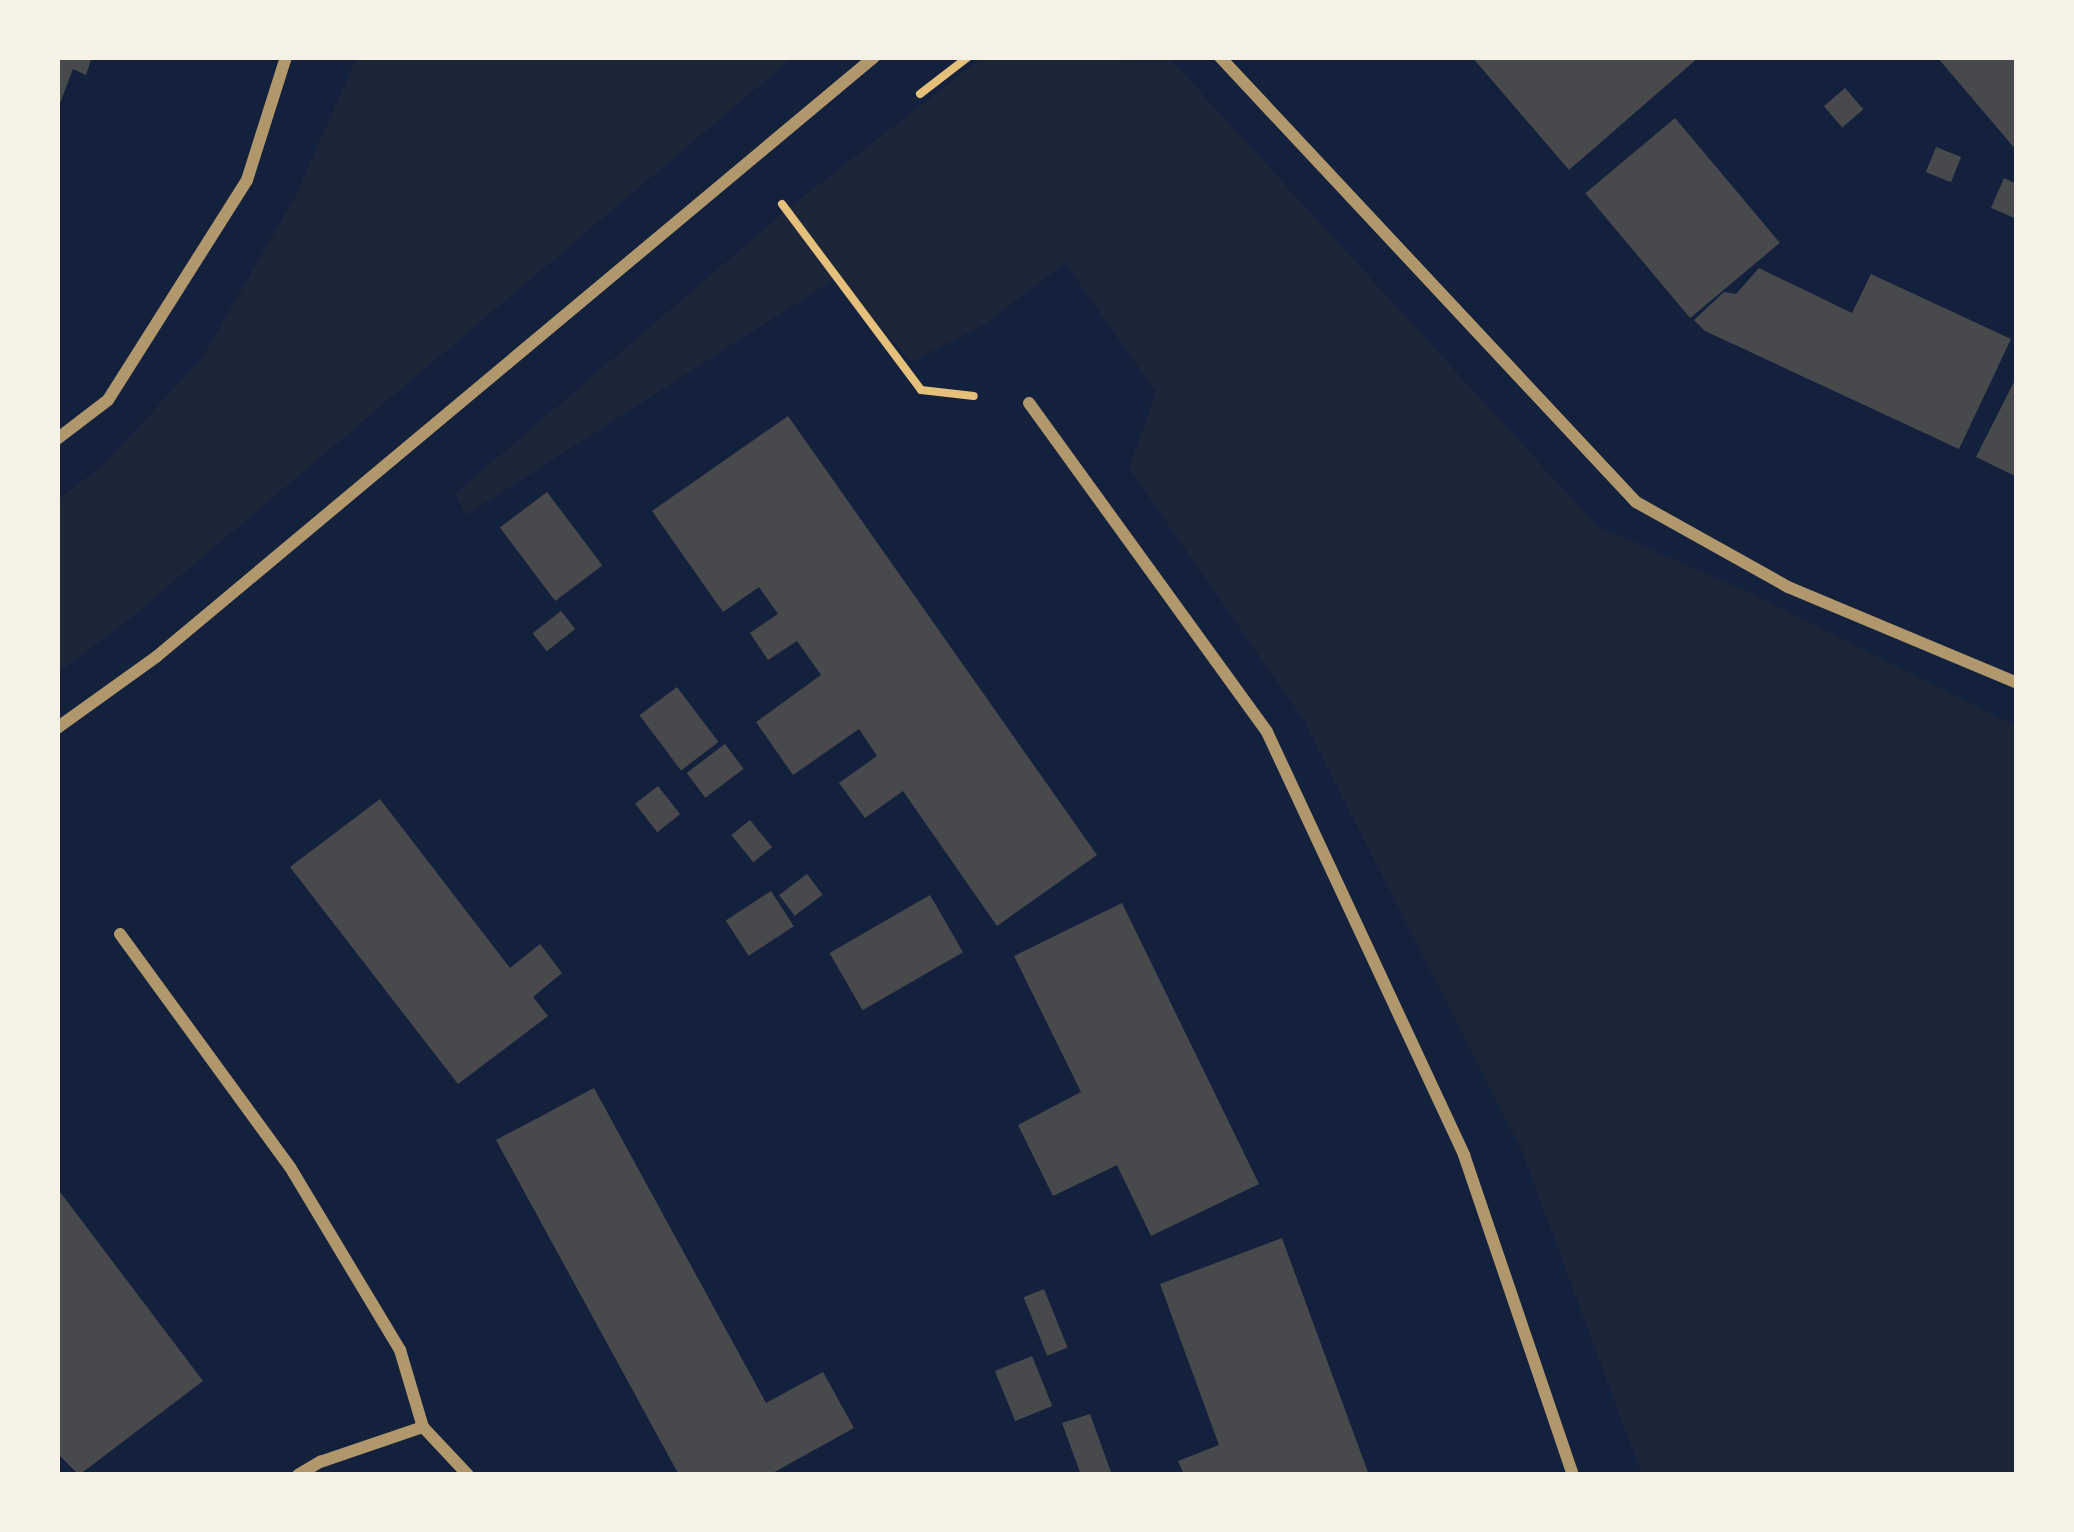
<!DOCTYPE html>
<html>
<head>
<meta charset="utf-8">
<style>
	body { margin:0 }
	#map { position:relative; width:2074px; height:1532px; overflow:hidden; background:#14213d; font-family:"Archivo Narrow",sans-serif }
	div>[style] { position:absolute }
	.green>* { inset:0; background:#1d2539 }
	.building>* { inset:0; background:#48494c; transform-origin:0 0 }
	.path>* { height:8px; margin:-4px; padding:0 4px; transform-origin:4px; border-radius:4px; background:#e5c07b }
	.minor>* { height:12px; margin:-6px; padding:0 6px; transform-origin:6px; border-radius:6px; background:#b1986c }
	span { translate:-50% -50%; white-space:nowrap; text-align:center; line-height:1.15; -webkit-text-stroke:12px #f6f1e7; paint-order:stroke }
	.frame { position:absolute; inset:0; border:60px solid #f6f1e7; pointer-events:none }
</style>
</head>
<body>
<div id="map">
	<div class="green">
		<i style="clip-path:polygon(357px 57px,793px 57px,121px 626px,57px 673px,57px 500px,103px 465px,203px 357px,296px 195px)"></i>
		<i style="clip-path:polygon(983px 57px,1172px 61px,1597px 526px,1753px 594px,2017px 727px,2017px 1475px,1642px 1475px,1522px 1151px,1303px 719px,1129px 468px,1156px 392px,1065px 263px,984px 325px,911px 362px,838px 277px,466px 515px,455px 494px,795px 203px)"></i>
	</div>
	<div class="building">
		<i style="clip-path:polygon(57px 57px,92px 57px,86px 75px,73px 69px,57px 111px)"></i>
		<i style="clip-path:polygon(1472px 57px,1699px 57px,1569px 170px)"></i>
		<i style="clip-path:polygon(1937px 57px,2017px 57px,2017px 151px)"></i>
		<i style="left:1845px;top:88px;width:28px;height:28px;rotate:49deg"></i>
		<i style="left:1675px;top:118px;width:163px;height:117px;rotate:50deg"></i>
		<i style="left:1936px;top:147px;width:27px;height:27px;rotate:22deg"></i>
		<i style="clip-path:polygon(2004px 178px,2017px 184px,2017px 219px,1991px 208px)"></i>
		<i style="clip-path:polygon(1759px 268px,1852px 313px,1871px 274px,2011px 339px,1959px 449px,1705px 331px,1694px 320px,1724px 292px,1736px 294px)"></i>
		<i style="clip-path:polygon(2017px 376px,2017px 477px,1976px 457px)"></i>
		<i style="clip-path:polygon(788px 416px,1097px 855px,997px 926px,903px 791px,865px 818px,839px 783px,877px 756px,859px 729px,793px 775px,756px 722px,821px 675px,797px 641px,768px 660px,750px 633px,778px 614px,759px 587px,723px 612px,652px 511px)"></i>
		<i style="left:547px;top:492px;width:92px;height:59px;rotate:53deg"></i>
		<i style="left:561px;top:611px;width:23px;height:36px;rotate:52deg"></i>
		<i style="left:677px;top:687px;width:69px;height:47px;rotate:53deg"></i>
		<i style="left:725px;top:744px;width:31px;height:48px;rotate:53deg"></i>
		<i style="left:658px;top:786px;width:36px;height:29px;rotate:52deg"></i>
		<i style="clip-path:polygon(380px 799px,510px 968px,540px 944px,562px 973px,533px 997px,548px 1016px,458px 1084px,290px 867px)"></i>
		<i style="left:750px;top:820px;width:35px;height:24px;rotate:51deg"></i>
		<i style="left:807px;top:874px;width:26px;height:35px;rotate:53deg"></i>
		<i style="left:771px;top:891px;width:42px;height:54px;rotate:57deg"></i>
		<i style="left:930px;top:895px;width:66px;height:116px;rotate:60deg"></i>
		<i style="clip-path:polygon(1122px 903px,1259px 1184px,1151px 1236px,1117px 1165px,1053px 1196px,1018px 1125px,1081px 1092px,1014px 956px)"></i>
		<i style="clip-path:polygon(594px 1088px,766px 1403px,823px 1372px,854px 1428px,769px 1475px,679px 1475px,496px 1140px)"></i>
		<i style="clip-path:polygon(57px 1188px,203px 1381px,79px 1475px,57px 1453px)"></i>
		<i style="clip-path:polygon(1282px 1238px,1369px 1475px,1184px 1475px,1178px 1461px,1219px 1445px,1160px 1284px)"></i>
		<i style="left:1044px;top:1289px;width:63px;height:22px;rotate:68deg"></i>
		<i style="left:1032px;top:1356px;width:54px;height:40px;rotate:68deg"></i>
		<i style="clip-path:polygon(1090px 1414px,1111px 1472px,1103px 1475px,1081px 1475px,1062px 1423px)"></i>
	</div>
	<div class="path">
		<i style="left:920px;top:94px;width:61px;rotate:-37.6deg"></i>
		<i style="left:782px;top:204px;width:232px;rotate:53.2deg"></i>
		<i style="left:921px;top:390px;width:53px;rotate:6.5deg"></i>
	</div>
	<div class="minor">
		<i style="left:1220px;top:57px;width:609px;rotate:46.93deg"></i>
		<i style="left:1636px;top:502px;width:174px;rotate:29.2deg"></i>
		<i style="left:1788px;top:587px;width:248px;rotate:22.7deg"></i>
		<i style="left:1029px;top:403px;width:406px;rotate:54.1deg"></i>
		<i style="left:1267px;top:732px;width:467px;rotate:65deg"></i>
		<i style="left:1464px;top:1155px;width:338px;rotate:71.2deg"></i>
		<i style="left:57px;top:439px;width:64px;rotate:-37.4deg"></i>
		<i style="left:108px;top:400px;width:260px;rotate:-57.7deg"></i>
		<i style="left:247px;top:180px;width:129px;rotate:-72.4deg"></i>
		<i style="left:57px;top:728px;width:122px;rotate:-35.6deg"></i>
		<i style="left:156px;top:657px;width:936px;rotate:-39.88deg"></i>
		<i style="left:120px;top:934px;width:288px;rotate:53.9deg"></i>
		<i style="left:290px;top:1167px;width:214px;rotate:59deg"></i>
		<i style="left:400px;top:1350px;width:80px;rotate:73.4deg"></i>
		<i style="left:423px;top:1427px;width:66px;rotate:46.8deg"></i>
		<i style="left:298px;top:1475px;width:26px;rotate:-31deg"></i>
		<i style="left:320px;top:1462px;width:109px;rotate:-18.8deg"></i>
	</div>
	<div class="frame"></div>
</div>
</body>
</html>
